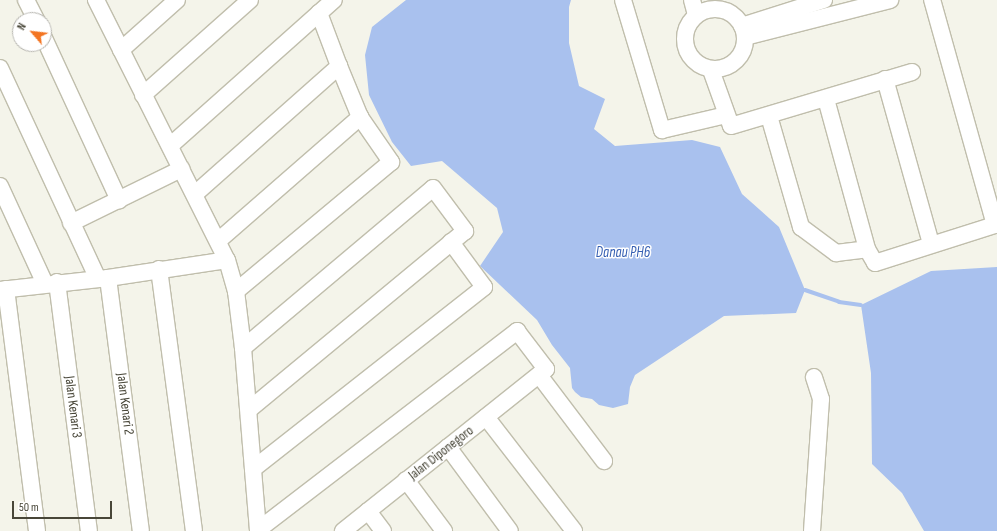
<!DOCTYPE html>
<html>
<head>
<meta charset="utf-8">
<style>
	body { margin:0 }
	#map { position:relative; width:997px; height:531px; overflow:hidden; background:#f4f4ea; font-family:"Sofia Sans Condensed",sans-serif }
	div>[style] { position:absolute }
	.water>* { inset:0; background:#a9c1ee }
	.stream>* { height:4px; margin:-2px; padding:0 2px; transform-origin:2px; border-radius:2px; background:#a9c1ee }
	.roads { filter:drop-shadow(1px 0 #c0beac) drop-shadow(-1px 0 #c0beac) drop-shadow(0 1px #c0beac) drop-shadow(0 -1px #c0beac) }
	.minor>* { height:16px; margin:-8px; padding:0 8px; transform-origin:8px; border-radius:8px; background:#fff }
	.minor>.ring { margin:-8px; padding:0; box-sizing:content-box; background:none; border:16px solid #fff; border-radius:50% }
	span { translate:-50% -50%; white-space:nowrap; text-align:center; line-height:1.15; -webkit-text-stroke:3px #fff; paint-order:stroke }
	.street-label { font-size:14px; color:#484638 }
	.water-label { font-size:15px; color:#345eb2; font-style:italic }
	.north { position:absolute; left:12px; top:12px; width:40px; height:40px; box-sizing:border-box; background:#fff; border:1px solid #b6b5af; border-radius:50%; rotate:298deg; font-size:11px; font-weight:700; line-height:16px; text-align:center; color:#484638 }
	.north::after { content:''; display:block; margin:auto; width:14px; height:18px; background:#f37522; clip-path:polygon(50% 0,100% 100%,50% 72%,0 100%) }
	.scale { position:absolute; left:12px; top:501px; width:100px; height:18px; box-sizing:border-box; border:2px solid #484638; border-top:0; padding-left:5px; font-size:12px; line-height:14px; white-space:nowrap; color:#484638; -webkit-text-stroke:3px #fff; paint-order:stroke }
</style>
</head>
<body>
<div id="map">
	<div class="water">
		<i style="clip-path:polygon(406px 0,571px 0,569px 7px,569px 43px,579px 86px,605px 99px,594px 129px,615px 146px,692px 140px,720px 147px,742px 194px,779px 227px,805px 290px,796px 313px,724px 316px,635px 375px,630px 387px,628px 404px,613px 408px,599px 405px,592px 399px,581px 397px,575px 392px,572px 388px,570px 368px,552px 345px,537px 320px,480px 266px,503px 232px,497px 208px,442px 161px,411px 166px,392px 142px,369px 95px,365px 55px,372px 27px)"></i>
		<i style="clip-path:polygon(997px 267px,997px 531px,924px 531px,902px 493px,872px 464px,871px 373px,861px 305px,931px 271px)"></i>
	</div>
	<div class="stream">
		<i style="left:805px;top:290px;width:36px;rotate:19deg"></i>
		<i style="left:839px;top:302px;width:22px;rotate:8deg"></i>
	</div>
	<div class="roads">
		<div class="minor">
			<i style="left:26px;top:0;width:22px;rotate:63deg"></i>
			<i style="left:96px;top:0;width:291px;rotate:63.3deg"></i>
			<i style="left:227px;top:260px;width:32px;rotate:74deg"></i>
			<i style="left:236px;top:291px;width:57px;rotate:83deg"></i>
			<i style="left:243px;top:348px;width:184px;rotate:85.3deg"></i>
			<i style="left:623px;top:0;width:136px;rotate:73.3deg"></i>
			<i style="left:662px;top:130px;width:66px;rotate:-13.2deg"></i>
			<i style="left:692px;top:0;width:16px;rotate:75deg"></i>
			<i class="ring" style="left:685px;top:9px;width:44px;height:44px"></i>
			<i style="left:742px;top:26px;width:86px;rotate:-17.6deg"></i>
			<i style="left:745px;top:37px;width:150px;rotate:-14.3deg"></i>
			<i style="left:44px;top:38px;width:179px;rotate:65.2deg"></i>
			<i style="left:121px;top:50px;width:75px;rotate:-41.8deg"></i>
			<i style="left:339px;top:66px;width:55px;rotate:67.6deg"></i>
			<i style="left:0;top:68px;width:230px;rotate:65.1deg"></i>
			<i style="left:711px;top:70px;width:59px;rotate:70.3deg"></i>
			<i style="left:731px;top:126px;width:189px;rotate:-16.6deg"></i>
			<i style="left:885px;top:79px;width:171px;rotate:74.4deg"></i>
			<i style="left:143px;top:95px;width:143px;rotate:-41.6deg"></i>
			<i style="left:826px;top:99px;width:156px;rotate:74.7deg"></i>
			<i style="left:867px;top:249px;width:16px;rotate:60deg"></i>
			<i style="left:875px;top:263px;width:126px;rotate:-17.6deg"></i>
			<i style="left:995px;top:225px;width:234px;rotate:-105.6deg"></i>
			<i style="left:769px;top:116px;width:116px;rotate:73.9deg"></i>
			<i style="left:801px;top:227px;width:44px;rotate:36.6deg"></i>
			<i style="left:836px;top:253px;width:31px;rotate:-7deg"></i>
			<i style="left:171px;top:145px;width:218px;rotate:-41.7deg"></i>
			<i style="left:0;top:186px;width:108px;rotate:65.3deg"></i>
			<i style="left:195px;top:194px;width:193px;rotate:-41.6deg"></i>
			<i style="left:339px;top:66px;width:57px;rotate:-110.7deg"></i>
			<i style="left:71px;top:223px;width:123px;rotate:-26.1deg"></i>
			<i style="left:218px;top:241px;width:189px;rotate:-41.1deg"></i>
			<i style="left:360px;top:117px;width:55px;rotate:55.4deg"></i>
			<i style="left:391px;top:162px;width:202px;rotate:140.2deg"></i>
			<i style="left:159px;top:269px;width:264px;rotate:82.4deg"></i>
			<i style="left:108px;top:278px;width:255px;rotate:82.6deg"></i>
			<i style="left:57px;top:282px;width:251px;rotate:82.7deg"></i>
			<i style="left:6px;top:289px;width:244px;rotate:82.7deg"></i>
			<i style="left:0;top:290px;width:109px;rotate:-6.3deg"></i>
			<i style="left:108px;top:278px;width:120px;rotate:-8.6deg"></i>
			<i style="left:243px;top:348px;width:248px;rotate:-40.1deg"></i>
			<i style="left:433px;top:188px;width:54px;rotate:53.3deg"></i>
			<i style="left:465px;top:231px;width:279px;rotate:140.4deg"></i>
			<i style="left:539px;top:375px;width:108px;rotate:52.9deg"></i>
			<i style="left:486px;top:417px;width:144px;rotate:52.3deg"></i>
			<i style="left:448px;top:447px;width:104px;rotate:53.6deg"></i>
			<i style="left:253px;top:469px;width:294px;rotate:-38.2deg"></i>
			<i style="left:484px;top:287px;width:56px;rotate:-126.3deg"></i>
			<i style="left:406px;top:480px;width:64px;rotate:53.3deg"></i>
			<i style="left:368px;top:511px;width:25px;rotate:53deg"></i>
			<i style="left:258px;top:530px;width:327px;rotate:-37.5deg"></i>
			<i style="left:517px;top:331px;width:48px;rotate:52.7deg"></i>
			<i style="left:546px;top:369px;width:260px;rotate:141.4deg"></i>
			<i style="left:812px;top:531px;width:132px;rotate:-86.1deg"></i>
			<i style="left:821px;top:399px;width:23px;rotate:-108deg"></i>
		</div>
	</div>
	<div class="street-label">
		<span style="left:125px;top:404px;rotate:83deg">Jalan Kenari 2</span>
		<span style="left:73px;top:407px;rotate:83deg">Jalan Kenari 3</span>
		<span style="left:441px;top:453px;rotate:-38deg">Jalan Diponegoro</span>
	</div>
	<div class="water-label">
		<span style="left:623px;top:253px">Danau PH6</span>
	</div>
	<div class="north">N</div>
	<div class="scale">50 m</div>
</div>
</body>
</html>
